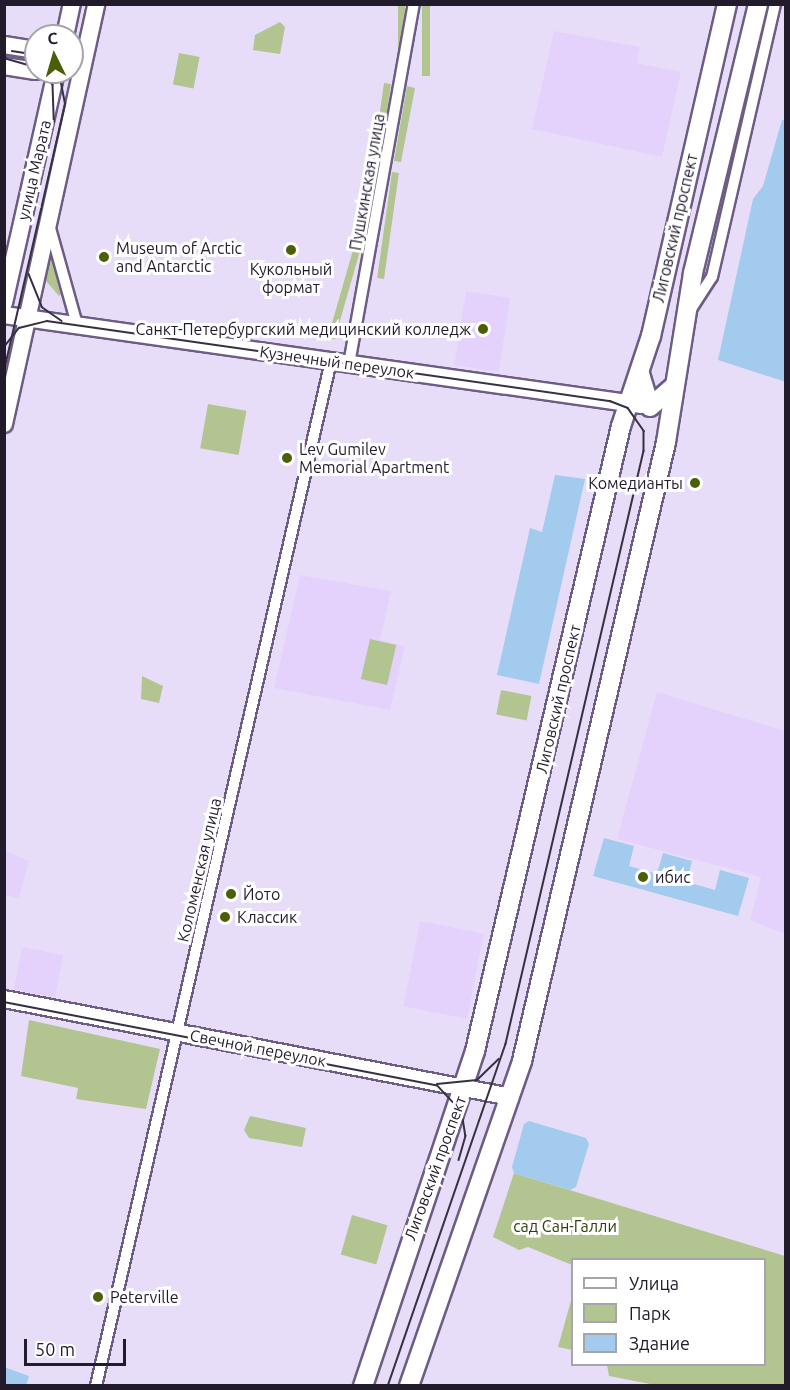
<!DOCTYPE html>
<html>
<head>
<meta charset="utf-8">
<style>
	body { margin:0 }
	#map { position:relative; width:790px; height:1390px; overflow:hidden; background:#e8ddf9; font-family:Ubuntu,sans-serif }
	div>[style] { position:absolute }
	.built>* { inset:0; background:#e4d2fd; transform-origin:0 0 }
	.green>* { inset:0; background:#b2c590; transform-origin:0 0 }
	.building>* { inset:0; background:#a2cbed }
	.roads { filter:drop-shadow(2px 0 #6d5c84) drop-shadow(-2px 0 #6d5c84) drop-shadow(0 2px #6d5c84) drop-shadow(0 -2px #6d5c84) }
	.street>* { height:10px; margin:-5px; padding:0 5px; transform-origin:5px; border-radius:5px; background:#fff }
	.secondary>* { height:16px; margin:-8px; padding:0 8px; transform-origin:8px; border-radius:8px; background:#fff }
	.primary>* { height:18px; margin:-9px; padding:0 9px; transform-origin:9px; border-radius:9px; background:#fff }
	.tram>* { height:1.5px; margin:-0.75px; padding:0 0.75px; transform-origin:0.75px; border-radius:0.75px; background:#373042 }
	.dots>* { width:16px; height:16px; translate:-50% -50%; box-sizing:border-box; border:3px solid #fff; border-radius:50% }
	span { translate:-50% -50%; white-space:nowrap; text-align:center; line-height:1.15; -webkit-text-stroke:6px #fff; paint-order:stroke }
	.street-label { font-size:16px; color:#221b2c }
	.poi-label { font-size:16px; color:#221b2c }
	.left { translate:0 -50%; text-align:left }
	.right { translate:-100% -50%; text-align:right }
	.park-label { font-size:16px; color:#303e08 }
	.frame { position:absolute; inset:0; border:6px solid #221b2c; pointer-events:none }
	.legend { position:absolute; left:571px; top:1258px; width:195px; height:108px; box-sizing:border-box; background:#fff; border:2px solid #a7a4ab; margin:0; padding:8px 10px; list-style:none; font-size:18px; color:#221b2c }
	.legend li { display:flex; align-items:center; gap:12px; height:30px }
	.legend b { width:30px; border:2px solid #a7a4ab }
	.north { position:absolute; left:24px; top:24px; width:60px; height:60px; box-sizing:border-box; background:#fff; border:2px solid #a7a4ab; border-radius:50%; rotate:355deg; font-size:16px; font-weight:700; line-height:24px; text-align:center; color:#221b2c }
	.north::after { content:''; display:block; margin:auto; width:21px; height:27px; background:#4a5f08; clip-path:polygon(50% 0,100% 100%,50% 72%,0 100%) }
	.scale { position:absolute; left:24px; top:1339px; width:102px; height:27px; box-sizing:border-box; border:3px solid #221b2c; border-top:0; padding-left:8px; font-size:18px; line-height:21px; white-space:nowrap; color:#221b2c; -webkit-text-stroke:4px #fff; paint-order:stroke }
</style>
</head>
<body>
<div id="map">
	<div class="built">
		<i style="clip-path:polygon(554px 31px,640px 47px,637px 63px,681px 72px,662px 157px,532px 129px)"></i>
		<i style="left:466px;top:291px;width:45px;height:75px;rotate:9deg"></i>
		<i style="clip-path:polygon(300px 575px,391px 591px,380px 640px,405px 646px,390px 710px,274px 688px)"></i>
		<i style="clip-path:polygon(657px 692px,785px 731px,785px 934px,750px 920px,761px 877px,617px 839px)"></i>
		<i style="clip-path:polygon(5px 851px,29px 861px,19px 898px,5px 895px)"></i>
		<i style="left:420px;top:921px;width:65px;height:87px;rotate:11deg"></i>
		<i style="left:22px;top:947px;width:42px;height:43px;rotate:11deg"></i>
	</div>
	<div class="green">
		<i style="left:398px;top:5px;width:7px;height:67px"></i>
		<i style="left:422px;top:5px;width:8px;height:71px"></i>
		<i style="clip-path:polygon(280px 22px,285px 27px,280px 54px,253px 50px,255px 35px)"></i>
		<i style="left:179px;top:53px;width:21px;height:32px;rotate:11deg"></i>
		<i style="left:384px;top:83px;width:7px;height:90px;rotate:8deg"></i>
		<i style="clip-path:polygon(407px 86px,415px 88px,401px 162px,394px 161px)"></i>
		<i style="left:392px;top:172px;width:7px;height:107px;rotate:8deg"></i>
		<i style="left:366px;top:181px;width:7px;height:54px;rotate:8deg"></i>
		<i style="left:355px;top:243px;width:7px;height:98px;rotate:16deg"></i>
		<i style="clip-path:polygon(51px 255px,61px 294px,59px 296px,46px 281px)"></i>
		<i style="left:208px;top:404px;width:39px;height:45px;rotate:10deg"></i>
		<i style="left:370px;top:639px;width:27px;height:41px;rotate:13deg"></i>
		<i style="clip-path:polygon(142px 676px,163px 686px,159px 703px,141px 699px)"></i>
		<i style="left:501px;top:690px;width:31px;height:25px;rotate:11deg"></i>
		<i style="clip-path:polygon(29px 1020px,160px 1049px,146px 1109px,76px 1099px,78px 1088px,21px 1076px)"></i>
		<i style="clip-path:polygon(250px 1116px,306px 1128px,302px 1147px,249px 1138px,244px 1130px)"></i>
		<i style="clip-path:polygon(514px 1173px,785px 1256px,785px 1385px,655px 1385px,609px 1376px,607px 1365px,764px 1364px,764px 1260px,572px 1260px,572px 1265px,528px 1247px,519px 1250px,493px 1237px)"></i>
		<i style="left:352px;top:1215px;width:37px;height:41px;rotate:16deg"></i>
		<i style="clip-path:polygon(572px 1297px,572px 1350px,558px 1347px)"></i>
	</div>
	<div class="building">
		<i style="clip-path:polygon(782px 120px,786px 120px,786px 382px,718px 360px,753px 199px,763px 186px)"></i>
		<i style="clip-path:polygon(555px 475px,585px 479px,539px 684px,497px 675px,530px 528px,542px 532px)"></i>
		<i style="clip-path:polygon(604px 838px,634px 846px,629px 866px,657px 874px,663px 853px,692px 861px,687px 882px,715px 890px,720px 870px,749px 878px,738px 916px,593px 876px)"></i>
		<i style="clip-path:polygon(529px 1121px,586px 1138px,589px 1144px,576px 1187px,570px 1190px,514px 1173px,512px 1167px,524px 1124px)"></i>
		<i style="clip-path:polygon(4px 1367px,29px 1376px,26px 1386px,4px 1386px)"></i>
	</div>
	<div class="roads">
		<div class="street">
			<i style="left:50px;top:228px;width:101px;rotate:74.4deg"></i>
			<i style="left:691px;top:309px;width:38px;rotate:-57deg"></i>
			<i style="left:712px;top:277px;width:280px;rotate:-77deg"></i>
			<i style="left:349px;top:364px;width:366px;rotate:-79.8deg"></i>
			<i style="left:96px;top:1386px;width:1052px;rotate:-77.09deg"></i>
		</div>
		<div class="secondary">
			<i style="left:65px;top:36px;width:33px;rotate:-78deg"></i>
			<i style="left:4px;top:45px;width:32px;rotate:9deg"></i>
			<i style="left:4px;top:66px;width:32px;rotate:9deg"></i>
			<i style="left:4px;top:303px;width:237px;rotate:-77.3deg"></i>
			<i style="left:4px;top:315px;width:644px;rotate:8.03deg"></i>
			<i style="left:4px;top:424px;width:430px;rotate:-77.6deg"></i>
			<i style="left:4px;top:999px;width:516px;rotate:10.94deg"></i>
		</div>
		<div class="primary">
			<i style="left:640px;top:374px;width:34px;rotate:73deg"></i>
			<i style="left:650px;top:407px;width:29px;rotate:-41deg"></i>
			<i style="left:363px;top:1386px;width:353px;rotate:-71.5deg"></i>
			<i style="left:475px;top:1051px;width:642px;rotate:-76.85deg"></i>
			<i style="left:621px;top:426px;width:95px;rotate:-71.6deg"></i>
			<i style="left:651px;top:336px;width:341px;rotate:-77.1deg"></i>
			<i style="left:409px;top:1386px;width:344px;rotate:-70.8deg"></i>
			<i style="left:522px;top:1061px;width:636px;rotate:-76.9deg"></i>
			<i style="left:666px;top:442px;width:171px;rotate:-80.9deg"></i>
			<i style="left:693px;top:273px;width:277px;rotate:-76.4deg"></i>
		</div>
	</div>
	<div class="tram">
		<i style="left:12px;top:51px;width:24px;rotate:9deg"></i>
		<i style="left:4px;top:58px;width:33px;rotate:16deg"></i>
		<i style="left:43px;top:72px;width:16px;rotate:52deg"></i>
		<i style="left:53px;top:85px;width:37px;rotate:88deg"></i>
		<i style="left:29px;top:274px;width:35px;rotate:68deg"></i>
		<i style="left:42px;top:307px;width:24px;rotate:35deg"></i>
		<i style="left:4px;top:347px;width:24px;rotate:-52deg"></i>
		<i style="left:19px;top:328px;width:29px;rotate:-14deg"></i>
		<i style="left:47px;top:321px;width:569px;rotate:8.09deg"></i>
		<i style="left:610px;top:401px;width:19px;rotate:21deg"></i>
		<i style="left:628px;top:408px;width:28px;rotate:55deg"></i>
		<i style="left:644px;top:431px;width:20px;rotate:90deg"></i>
		<i style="left:644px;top:451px;width:609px;rotate:103.1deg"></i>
		<i style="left:506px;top:1044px;width:362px;rotate:109deg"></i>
		<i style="left:4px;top:371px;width:274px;rotate:-77.1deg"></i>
		<i style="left:65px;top:104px;width:33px;rotate:-101deg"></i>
		<i style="left:4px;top:1002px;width:441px;rotate:10.9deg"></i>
		<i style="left:437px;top:1085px;width:37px;rotate:47deg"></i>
		<i style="left:462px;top:1112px;width:24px;rotate:81deg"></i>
		<i style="left:466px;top:1136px;width:25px;rotate:106deg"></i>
		<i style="left:437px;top:1084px;width:40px;rotate:-5.7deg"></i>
		<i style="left:477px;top:1080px;width:30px;rotate:-44deg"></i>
	</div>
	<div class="dots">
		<i style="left:291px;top:250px;background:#4a5f08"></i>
		<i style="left:104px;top:257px;background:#4a5f08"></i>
		<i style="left:483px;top:329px;background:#4a5f08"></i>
		<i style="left:287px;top:458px;background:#4a5f08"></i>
		<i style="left:695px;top:483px;background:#4a5f08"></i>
		<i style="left:643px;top:877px;background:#4a5f08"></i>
		<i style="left:231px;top:894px;background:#4a5f08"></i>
		<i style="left:225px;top:917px;background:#4a5f08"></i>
		<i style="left:98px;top:1297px;background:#4a5f08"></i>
	</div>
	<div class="street-label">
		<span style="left:34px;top:170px;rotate:-77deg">улица Марата</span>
		<span style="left:367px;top:182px;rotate:-80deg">Пушкинская улица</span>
		<span style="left:675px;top:228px;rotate:-77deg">Лиговский проспект</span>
		<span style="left:337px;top:362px;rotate:8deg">Кузнечный переулок</span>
		<span style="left:558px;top:699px;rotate:-77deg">Лиговский проспект</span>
		<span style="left:199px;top:870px;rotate:-77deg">Коломенская улица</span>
		<span style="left:258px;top:1048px;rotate:11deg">Свечной переулок</span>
		<span style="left:435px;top:1168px;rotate:-70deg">Лиговский проспект</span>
	</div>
	<div class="poi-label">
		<span class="left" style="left:116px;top:257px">Museum of Arctic<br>and Antarctic</span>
		<span style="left:291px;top:278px">Кукольный<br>формат</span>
		<span class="right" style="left:471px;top:329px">Санкт-Петербургский медицинский колледж</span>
		<span class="left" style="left:299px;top:458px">Lev Gumilev<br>Memorial Apartment</span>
		<span class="right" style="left:683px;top:483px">Комедианты</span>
		<span class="left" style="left:655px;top:877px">ибис</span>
		<span class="left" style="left:243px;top:894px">Йото</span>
		<span class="left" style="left:237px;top:917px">Классик</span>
		<span class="left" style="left:110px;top:1297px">Peterville</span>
	</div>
	<div class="park-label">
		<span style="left:565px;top:1226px">сад Сан-Галли</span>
	</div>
	<div class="frame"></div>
	<ul class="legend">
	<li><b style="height:8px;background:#fff"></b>Улица</li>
	<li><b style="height:16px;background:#b2c590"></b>Парк</li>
	<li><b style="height:16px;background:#a2cbed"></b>Здание</li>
	</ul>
	<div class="north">С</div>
	<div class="scale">50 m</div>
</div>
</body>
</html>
